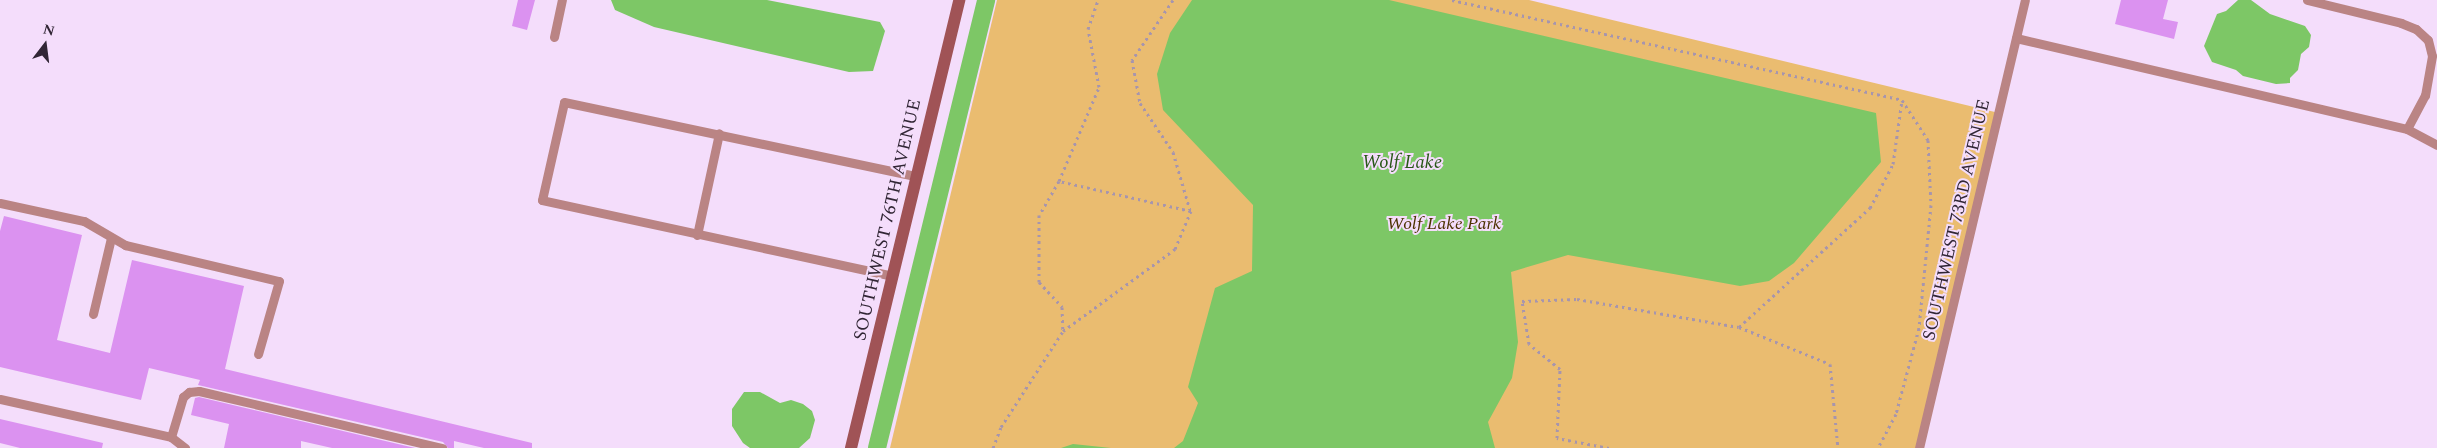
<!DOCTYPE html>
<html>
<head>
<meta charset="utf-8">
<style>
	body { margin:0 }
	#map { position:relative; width:2437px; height:448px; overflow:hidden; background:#f4ddfb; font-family:Spectral,serif }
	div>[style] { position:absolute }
	.green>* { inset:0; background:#eabc70 }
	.water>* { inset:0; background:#7dc766 }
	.canal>* { height:18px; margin:-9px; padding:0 9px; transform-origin:9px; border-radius:9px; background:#7dc766 }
	.building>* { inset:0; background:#db92f0 }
	.path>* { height:3px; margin-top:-1.5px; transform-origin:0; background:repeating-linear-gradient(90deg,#a795ad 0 2.5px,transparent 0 6.5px) }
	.lane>* { height:9px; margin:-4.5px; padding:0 4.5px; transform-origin:4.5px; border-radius:4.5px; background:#ba8484 }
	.secondary>* { height:12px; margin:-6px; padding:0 6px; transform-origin:6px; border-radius:6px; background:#a05356 }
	span { translate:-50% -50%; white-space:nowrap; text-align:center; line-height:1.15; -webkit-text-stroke:4px #f4ddfb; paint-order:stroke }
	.street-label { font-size:18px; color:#312635 }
	.park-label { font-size:18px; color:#4c3200; font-style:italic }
	.water-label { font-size:19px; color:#285817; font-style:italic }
	.north { position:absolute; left:20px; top:20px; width:50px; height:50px; -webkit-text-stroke:4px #f4ddfb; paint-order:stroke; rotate:15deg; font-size:14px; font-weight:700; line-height:20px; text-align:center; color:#312635 }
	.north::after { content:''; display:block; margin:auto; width:18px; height:22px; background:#312635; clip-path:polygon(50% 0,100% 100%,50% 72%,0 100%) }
</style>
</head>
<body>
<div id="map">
	<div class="green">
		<i style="clip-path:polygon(997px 0,1529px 0,1999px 113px,1919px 448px,890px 448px)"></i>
	</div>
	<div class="water">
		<i style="clip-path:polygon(611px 0,767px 0,880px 22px,885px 31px,873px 71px,849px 72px,654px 27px,615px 10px)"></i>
		<i style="clip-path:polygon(1192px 0,1389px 0,1876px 113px,1881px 162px,1794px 263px,1769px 281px,1740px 286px,1568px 255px,1511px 272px,1518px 342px,1512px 378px,1488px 422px,1495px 448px,1174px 448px,1183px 441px,1198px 403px,1188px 387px,1215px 288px,1252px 271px,1253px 205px,1163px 110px,1157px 74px,1170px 33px)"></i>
		<i style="clip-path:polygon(2238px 0,2251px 0,2270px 14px,2305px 26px,2311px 35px,2309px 47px,2301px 54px,2298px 70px,2290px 78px,2290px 83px,2276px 84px,2243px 76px,2236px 70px,2212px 62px,2204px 46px,2217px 14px,2226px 11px)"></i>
		<i style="clip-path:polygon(744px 392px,760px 392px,780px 403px,791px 400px,803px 404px,812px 411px,815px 420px,810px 438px,799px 448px,750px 448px,743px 443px,732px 426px,732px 409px)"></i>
		<i style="clip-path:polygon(1073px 444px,1111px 448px,1061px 448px)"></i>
	</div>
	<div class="canal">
		<i style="left:877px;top:448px;width:461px;rotate:-76.3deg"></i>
	</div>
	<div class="building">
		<i style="clip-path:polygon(518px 0,535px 0,527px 30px,512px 26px)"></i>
		<i style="clip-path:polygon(2121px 0,2168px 0,2163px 19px,2178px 22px,2174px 39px,2115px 24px)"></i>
		<i style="clip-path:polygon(4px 216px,82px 235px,57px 340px,110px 353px,132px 260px,244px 286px,225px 369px,532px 443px,532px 448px,484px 448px,454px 441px,454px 448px,448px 448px,443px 442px,198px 385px,200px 380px,149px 368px,141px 400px,0 367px,0 231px)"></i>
		<i style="clip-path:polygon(199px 397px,415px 448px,332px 448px,301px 441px,301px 448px,224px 448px,229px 424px,191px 415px,195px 398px)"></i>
		<i style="clip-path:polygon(0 419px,103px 443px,102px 448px,20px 448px,0 443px)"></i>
	</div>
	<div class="path">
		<i style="left:1173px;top:0;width:73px;rotate:124.3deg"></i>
		<i style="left:1132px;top:60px;width:44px;rotate:79.5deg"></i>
		<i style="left:1140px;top:103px;width:59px;rotate:56deg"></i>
		<i style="left:1173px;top:152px;width:60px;rotate:73.7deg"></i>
		<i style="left:1452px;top:0;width:461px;rotate:12.5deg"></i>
		<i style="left:1902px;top:100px;width:48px;rotate:57deg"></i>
		<i style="left:1928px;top:140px;width:65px;rotate:87.4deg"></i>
		<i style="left:1931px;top:205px;width:124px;rotate:95.6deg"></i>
		<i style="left:1919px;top:328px;width:89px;rotate:105deg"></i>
		<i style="left:1896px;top:414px;width:38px;rotate:118deg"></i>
		<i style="left:1059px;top:181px;width:102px;rotate:-66.9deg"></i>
		<i style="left:1099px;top:87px;width:59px;rotate:-100.7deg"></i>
		<i style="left:1088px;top:29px;width:31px;rotate:-71deg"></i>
		<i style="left:1739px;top:327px;width:177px;rotate:-42.3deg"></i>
		<i style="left:1870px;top:208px;width:50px;rotate:-62.4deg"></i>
		<i style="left:1893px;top:164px;width:65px;rotate:-82deg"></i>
		<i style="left:993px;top:448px;width:22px;rotate:-69deg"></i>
		<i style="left:1001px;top:427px;width:114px;rotate:-57.1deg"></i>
		<i style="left:1063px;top:331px;width:139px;rotate:-36.2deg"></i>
		<i style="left:1175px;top:249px;width:41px;rotate:-67.2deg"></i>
		<i style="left:1191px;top:211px;width:135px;rotate:-167.2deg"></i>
		<i style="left:1059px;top:181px;width:39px;rotate:120deg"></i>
		<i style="left:1039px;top:215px;width:67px;rotate:90deg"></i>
		<i style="left:1039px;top:282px;width:34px;rotate:47deg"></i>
		<i style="left:1062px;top:307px;width:24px;rotate:88deg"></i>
		<i style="left:1609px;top:448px;width:53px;rotate:-169.1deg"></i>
		<i style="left:1557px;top:438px;width:69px;rotate:-87.5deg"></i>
		<i style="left:1560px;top:369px;width:40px;rotate:-141deg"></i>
		<i style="left:1529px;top:344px;width:44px;rotate:-99.2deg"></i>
		<i style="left:1522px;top:301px;width:55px;rotate:-2.1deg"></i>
		<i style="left:1577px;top:299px;width:164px;rotate:9.8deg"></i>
		<i style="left:1739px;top:327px;width:98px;rotate:22.1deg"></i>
		<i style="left:1830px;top:364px;width:84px;rotate:84.6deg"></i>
	</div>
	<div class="lane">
		<i style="left:2307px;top:0;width:97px;rotate:13.7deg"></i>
		<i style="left:2401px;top:23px;width:16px;rotate:22deg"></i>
		<i style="left:2416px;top:29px;width:16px;rotate:43deg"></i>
		<i style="left:2428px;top:40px;width:16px;rotate:76deg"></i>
		<i style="left:2432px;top:56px;width:40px;rotate:100deg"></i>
		<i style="left:2425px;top:95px;width:38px;rotate:118deg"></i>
		<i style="left:554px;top:37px;width:38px;rotate:-78deg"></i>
		<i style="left:2016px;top:38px;width:401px;rotate:13.1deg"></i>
		<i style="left:2407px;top:129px;width:34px;rotate:28deg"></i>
		<i style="left:0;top:203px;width:86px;rotate:12.1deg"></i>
		<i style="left:84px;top:221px;width:48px;rotate:30.3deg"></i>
		<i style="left:125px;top:245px;width:158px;rotate:13.2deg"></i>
		<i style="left:279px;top:281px;width:76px;rotate:106deg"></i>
		<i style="left:697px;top:235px;width:104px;rotate:-77.8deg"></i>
		<i style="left:893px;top:276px;width:359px;rotate:-167.8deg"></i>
		<i style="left:542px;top:200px;width:100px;rotate:-77.3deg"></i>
		<i style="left:564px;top:102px;width:360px;rotate:11.9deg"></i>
		<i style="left:93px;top:314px;width:78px;rotate:-76.7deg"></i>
		<i style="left:0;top:399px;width:175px;rotate:12.5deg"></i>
		<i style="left:171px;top:437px;width:18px;rotate:38deg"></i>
		<i style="left:171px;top:437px;width:42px;rotate:-73.3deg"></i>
		<i style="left:183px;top:397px;width:8px;rotate:-40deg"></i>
		<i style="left:189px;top:392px;width:10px;rotate:-6deg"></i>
		<i style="left:199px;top:391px;width:250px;rotate:13.2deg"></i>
		<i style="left:1919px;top:448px;width:460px;rotate:-76.7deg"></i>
	</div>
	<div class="secondary">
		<i style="left:851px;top:448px;width:461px;rotate:-76.4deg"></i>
	</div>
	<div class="street-label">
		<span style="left:888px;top:220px;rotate:-77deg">SOUTHWEST 76TH AVENUE</span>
		<span style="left:1957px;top:220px;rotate:-77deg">SOUTHWEST 73RD AVENUE</span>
	</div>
	<div class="park-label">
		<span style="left:1444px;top:224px">Wolf Lake Park</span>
	</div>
	<div class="water-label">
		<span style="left:1402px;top:163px">Wolf Lake</span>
	</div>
	<div class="north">N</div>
</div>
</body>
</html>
